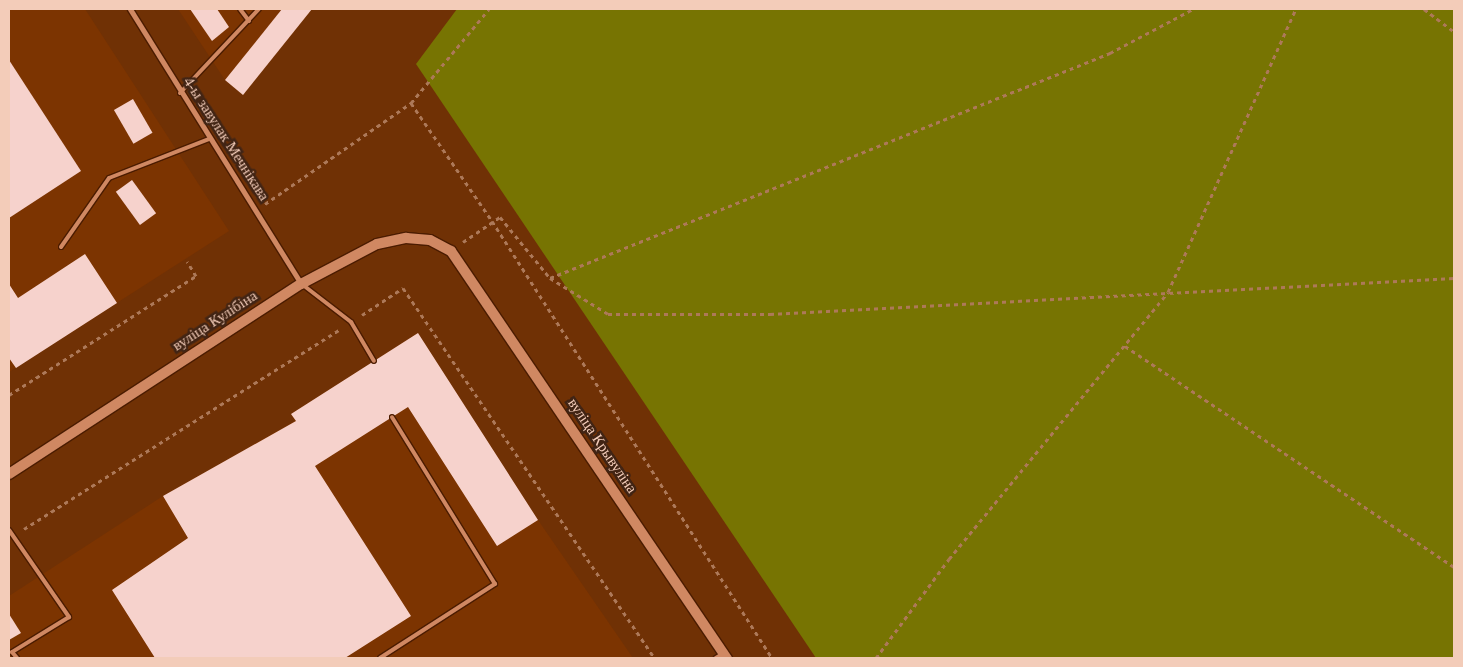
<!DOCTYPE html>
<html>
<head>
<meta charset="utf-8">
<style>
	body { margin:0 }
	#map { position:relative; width:1463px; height:667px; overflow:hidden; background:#703105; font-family:"Times New Roman",serif }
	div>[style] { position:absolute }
	.built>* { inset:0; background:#7c3401 }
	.forest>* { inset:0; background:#777402 }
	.building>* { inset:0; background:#f6d2cc; transform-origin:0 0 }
	.path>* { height:3px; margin-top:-1.5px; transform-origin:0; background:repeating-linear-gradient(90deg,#ad7959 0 4px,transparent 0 8px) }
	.roads { filter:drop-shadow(1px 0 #4b1c00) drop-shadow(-1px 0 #4b1c00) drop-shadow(0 1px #4b1c00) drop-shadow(0 -1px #4b1c00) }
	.service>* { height:4px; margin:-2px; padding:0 2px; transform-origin:2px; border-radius:2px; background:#d08862 }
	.minor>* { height:5px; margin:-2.5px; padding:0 2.5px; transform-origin:2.5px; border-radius:2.5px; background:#d08862 }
	.secondary>* { height:10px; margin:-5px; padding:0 5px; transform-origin:5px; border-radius:5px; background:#d08862 }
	span { translate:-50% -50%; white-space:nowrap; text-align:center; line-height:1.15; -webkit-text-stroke:5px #412414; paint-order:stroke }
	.street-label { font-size:15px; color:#f3ccb9 }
	.frame { position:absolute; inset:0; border:10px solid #f3ccb9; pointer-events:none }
</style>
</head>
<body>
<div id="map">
	<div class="built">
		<i style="clip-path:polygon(9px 9px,85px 9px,229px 231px,9px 372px)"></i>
		<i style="clip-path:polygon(178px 9px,312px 9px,243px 95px,225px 80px)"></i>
		<i style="clip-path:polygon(418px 333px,538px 520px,633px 658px,9px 658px,9px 596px,163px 496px,295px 421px,291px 414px)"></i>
	</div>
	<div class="forest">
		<i style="clip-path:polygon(457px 9px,1454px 9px,1454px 658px,816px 658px,416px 64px)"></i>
	</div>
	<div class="building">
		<i style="clip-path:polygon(190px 9px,217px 9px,229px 27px,212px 41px)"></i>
		<i style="clip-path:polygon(282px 9px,312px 9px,243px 95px,225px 80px)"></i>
		<i style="clip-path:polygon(9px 60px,81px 171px,9px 218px)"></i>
		<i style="left:133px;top:99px;width:39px;height:22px;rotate:60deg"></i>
		<i style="left:132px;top:180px;width:41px;height:20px;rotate:54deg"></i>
		<i style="clip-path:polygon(85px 254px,117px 303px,16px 368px,9px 358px,9px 284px,18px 298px)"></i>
		<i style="clip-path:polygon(418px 333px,538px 520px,497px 546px,408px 407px,315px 466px,411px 616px,345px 658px,155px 658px,112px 590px,188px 538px,163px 496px,296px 421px,291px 414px)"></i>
		<i style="clip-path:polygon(9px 614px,21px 633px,9px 640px)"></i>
	</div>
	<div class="path">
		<i style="left:1424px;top:9px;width:38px;rotate:37deg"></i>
		<i style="left:411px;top:103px;width:122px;rotate:-50.3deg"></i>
		<i style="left:265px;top:204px;width:178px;rotate:-34.7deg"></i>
		<i style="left:411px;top:103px;width:143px;rotate:55.5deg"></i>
		<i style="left:492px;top:221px;width:519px;rotate:57.35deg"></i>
		<i style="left:463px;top:242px;width:45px;rotate:-34deg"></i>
		<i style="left:500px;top:217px;width:79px;rotate:50.7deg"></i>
		<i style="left:550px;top:278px;width:68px;rotate:31.8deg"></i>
		<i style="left:608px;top:314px;width:162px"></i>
		<i style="left:770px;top:314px;width:685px;rotate:-3.01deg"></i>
		<i style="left:550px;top:278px;width:604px;rotate:-21.89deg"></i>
		<i style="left:1110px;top:53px;width:94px;rotate:-27.9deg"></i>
		<i style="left:362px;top:315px;width:49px;rotate:-33.4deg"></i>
		<i style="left:403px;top:288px;width:447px;rotate:55.8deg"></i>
		<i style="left:1125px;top:346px;width:396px;rotate:33.9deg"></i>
		<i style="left:9px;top:395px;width:222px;rotate:-32.5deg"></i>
		<i style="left:196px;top:276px;width:17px;rotate:-121deg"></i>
		<i style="left:24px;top:529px;width:374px;rotate:-32.3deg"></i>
		<i style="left:876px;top:658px;width:123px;rotate:-53.6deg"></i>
		<i style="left:949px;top:559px;width:345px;rotate:-50.6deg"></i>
		<i style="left:1168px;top:292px;width:311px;rotate:-65.7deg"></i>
	</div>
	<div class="roads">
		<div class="service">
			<i style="left:240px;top:9px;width:15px;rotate:53deg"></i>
			<i style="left:180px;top:93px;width:115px;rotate:-46.8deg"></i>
			<i style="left:61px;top:247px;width:84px;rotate:-55.2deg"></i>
			<i style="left:109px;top:178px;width:107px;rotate:-21.3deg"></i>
			<i style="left:303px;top:285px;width:61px;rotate:37.6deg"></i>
			<i style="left:351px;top:322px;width:45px;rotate:59.5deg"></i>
			<i style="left:9px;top:530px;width:106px;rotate:55.4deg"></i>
			<i style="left:69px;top:617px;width:67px;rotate:148.4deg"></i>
			<i style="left:12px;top:652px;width:8px;rotate:50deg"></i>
			<i style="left:380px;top:658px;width:137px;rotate:-32.8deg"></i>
			<i style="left:495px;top:584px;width:196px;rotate:-121.7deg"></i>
			<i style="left:716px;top:658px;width:9px;rotate:-32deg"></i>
		</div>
		<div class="minor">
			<i style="left:130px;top:9px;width:324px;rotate:58.1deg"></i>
		</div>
		<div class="secondary">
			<i style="left:9px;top:474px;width:348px;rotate:-33.1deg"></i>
			<i style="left:301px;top:284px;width:86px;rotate:-27.8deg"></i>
			<i style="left:377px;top:244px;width:30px;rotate:-12deg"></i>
			<i style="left:406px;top:238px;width:24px;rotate:5deg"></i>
			<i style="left:430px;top:240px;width:24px;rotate:28deg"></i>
			<i style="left:451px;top:251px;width:492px;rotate:55.9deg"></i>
		</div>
	</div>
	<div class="street-label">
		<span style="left:226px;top:139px;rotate:57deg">4-ы завулак Мечнікава</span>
		<span style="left:215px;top:321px;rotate:-33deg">вуліца Кулібіна</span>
		<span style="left:602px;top:446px;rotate:56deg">вуліца Крывуліна</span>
	</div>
	<div class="frame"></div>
</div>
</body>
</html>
